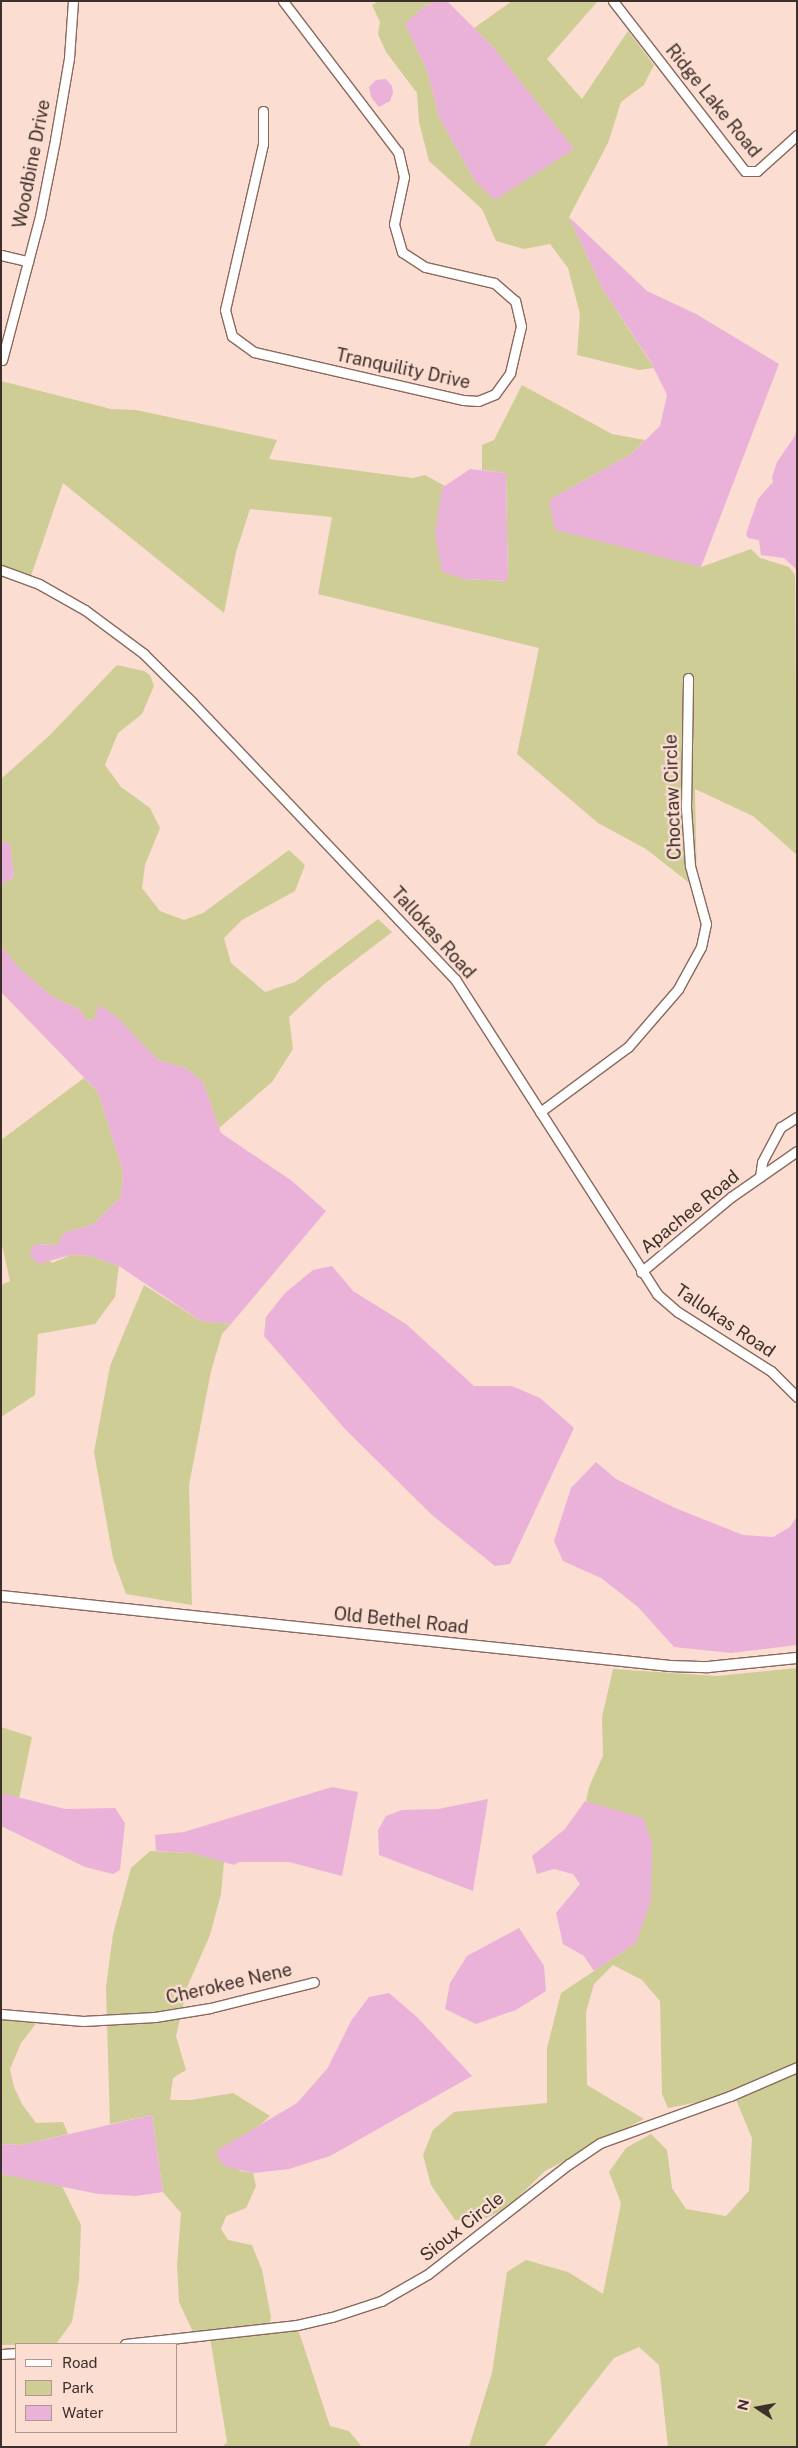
<!DOCTYPE html>
<html>
<head>
<meta charset="utf-8">
<style>
	body { margin:0 }
	#map { position:relative; width:798px; height:2448px; overflow:hidden; background:#fbddd2; font-family:"Public Sans",sans-serif }
	div>[style] { position:absolute }
	.green>* { inset:0; background:#cfcd96 }
	.water>* { inset:0; background:#eab2d8 }
	.roads { filter:drop-shadow(1px 0 #89695d) drop-shadow(-1px 0 #89695d) drop-shadow(0 1px #89695d) drop-shadow(0 -1px #89695d) }
	.minor>* { height:9px; margin:-4.5px; padding:0 4.5px; transform-origin:4.5px; border-radius:4.5px; background:#fff }
	.tertiary>* { height:10px; margin:-5px; padding:0 5px; transform-origin:5px; border-radius:5px; background:#fff }
	span { translate:-50% -50%; white-space:nowrap; text-align:center; line-height:1.15; -webkit-text-stroke:4.5px #fbddd2; paint-order:stroke }
	.street-label { font-size:18px; color:#3d2f29 }
	.frame { position:absolute; inset:0; border:2px solid #3d2f29; pointer-events:none }
	.legend { position:absolute; left:15px; top:2343px; width:162px; height:90px; box-sizing:border-box; background:#fbddd2; border:1px solid #af978e; margin:0; padding:6px 9px; list-style:none; font-size:15px; color:#3d2f29 }
	.legend li { display:flex; align-items:center; gap:10px; height:25px }
	.legend b { width:25px; border:1px solid #af978e }
	.north { position:absolute; left:733px; top:2383px; width:50px; height:50px; -webkit-text-stroke:4px #fbddd2; paint-order:stroke; rotate:282deg; font-size:14px; font-weight:700; line-height:20px; text-align:center; color:#3d2f29 }
	.north::after { content:''; display:block; margin:auto; width:18px; height:22px; background:#3d2f29; clip-path:polygon(50% 0,100% 100%,50% 72%,0 100%) }
</style>
</head>
<body>
<div id="map">
	<div class="green">
		<i style="clip-path:polygon(379px 1px,438px 1px,425px 6px,405px 24px,427px 70px,439px 117px,475px 181px,574px 149px,493px 47px,474px 28px,512px 1px,598px 1px,547px 59px,582px 99px,628px 31px,654px 65px,644px 85px,621px 102px,608px 143px,569px 217px,602px 288px,654px 368px,639px 370px,577px 355px,580px 314px,568px 268px,550px 244px,524px 249px,496px 241px,482px 209px,429px 161px,419px 122px,417px 93px,386px 52px,378px 34px,380px 22px,372px 5px)"></i>
		<i style="clip-path:polygon(1px 381px,111px 409px,136px 410px,277px 440px,269px 459px,413px 478px,425px 475px,445px 486px,442px 488px,464px 579px,508px 581px,506px 473px,482px 470px,482px 445px,494px 440px,522px 385px,612px 434px,645px 440px,631px 454px,549px 500px,701px 567px,751px 549px,760px 558px,789px 567px,795px 575px,797px 855px,753px 816px,695px 789px,697px 889px,646px 849px,598px 823px,517px 754px,539px 648px,318px 594px,332px 517px,250px 509px,236px 552px,224px 613px,63px 483px,31px 576px,1px 566px)"></i>
		<i style="clip-path:polygon(117px 665px,144px 671px,150px 675px,154px 686px,142px 714px,118px 733px,105px 765px,121px 787px,150px 808px,160px 828px,145px 865px,142px 888px,160px 911px,184px 920px,203px 913px,289px 850px,305px 865px,295px 891px,242px 920px,224px 938px,231px 963px,265px 992px,295px 982px,378px 919px,392px 932px,323px 985px,289px 1017px,293px 1049px,272px 1082px,219px 1128px,203px 1082px,186px 1068px,158px 1060px,116px 1016px,99px 1006px,94px 1021px,87px 1020px,80px 1010px,53px 997px,21px 970px,1px 946px,1px 885px,14px 877px,10px 844px,1px 841px,1px 779px,50px 735px)"></i>
		<i style="clip-path:polygon(84px 1078px,98px 1092px,123px 1172px,121px 1197px,94px 1224px,64px 1233px,57px 1245px,36px 1244px,52px 1263px,71px 1255px,91px 1256px,119px 1266px,115px 1297px,95px 1324px,38px 1334px,35px 1395px,1px 1417px,1px 1285px,10px 1281px,1px 1241px,1px 1140px)"></i>
		<i style="clip-path:polygon(144px 1285px,201px 1321px,231px 1324px,222px 1334px,211px 1371px,189px 1485px,192px 1605px,126px 1594px,113px 1558px,94px 1452px,110px 1366px)"></i>
		<i style="clip-path:polygon(797px 1668px,797px 2447px,668px 2447px,659px 2365px,639px 2347px,614px 2358px,544px 2447px,469px 2447px,492px 2373px,507px 2272px,526px 2260px,568px 2272px,603px 2294px,621px 2203px,609px 2172px,626px 2148px,651px 2134px,667px 2150px,672px 2188px,686px 2209px,726px 2216px,749px 2191px,752px 2138px,734px 2095px,668px 2108px,662px 2094px,660px 2001px,642px 1980px,613px 1965px,594px 1984px,586px 2012px,587px 2085px,644px 2119px,545px 2171px,507px 2208px,480px 2221px,455px 2220px,431px 2185px,423px 2155px,433px 2130px,454px 2112px,547px 2103px,547px 2048px,561px 1993px,636px 1943px,607px 1809px,586px 1801px,589px 1787px,603px 1756px,602px 1717px,613px 1669px,717px 1676px)"></i>
		<i style="clip-path:polygon(1px 1727px,32px 1737px,19px 1799px,1px 1793px)"></i>
		<i style="clip-path:polygon(150px 1851px,192px 1853px,224px 1862px,221px 1894px,210px 1935px,188px 1985px,176px 2036px,186px 2070px,173px 2078px,170px 2100px,191px 2100px,233px 2093px,270px 2116px,257px 2128px,216px 2151px,240px 2171px,253px 2173px,256px 2186px,246px 2208px,226px 2216px,221px 2229px,228px 2240px,252px 2245px,262px 2270px,271px 2317px,269px 2331px,297px 2326px,330px 2426px,349px 2431px,362px 2447px,222px 2447px,227px 2442px,209px 2331px,193px 2332px,179px 2302px,177px 2265px,181px 2213px,163px 2192px,152px 2115px,110px 2124px,106px 1987px,113px 1934px,131px 1868px)"></i>
		<i style="clip-path:polygon(1px 2017px,38px 2021px,21px 2043px,10px 2069px,14px 2087px,22px 2104px,36px 2123px,63px 2122px,68px 2134px,22px 2145px,1px 2144px)"></i>
		<i style="clip-path:polygon(1px 2174px,62px 2186px,81px 2225px,79px 2280px,72px 2322px,56px 2344px,1px 2345px)"></i>
	</div>
	<div class="water">
		<i style="clip-path:polygon(438px 1px,447px 1px,493px 47px,574px 149px,495px 200px,475px 181px,439px 117px,427px 70px,405px 24px,425px 6px)"></i>
		<i style="clip-path:polygon(386px 79px,392px 86px,393px 93px,390px 101px,379px 107px,371px 97px,369px 87px,376px 80px)"></i>
		<i style="clip-path:polygon(569px 217px,647px 291px,696px 314px,779px 364px,701px 567px,555px 530px,549px 500px,631px 454px,660px 426px,667px 395px,650px 361px,602px 288px)"></i>
		<i style="clip-path:polygon(797px 426px,797px 570px,784px 558px,761px 555px,759px 540px,748px 538px,746px 534px,758px 499px,773px 482px,772px 477px,777px 462px,795px 436px)"></i>
		<i style="clip-path:polygon(470px 469px,506px 473px,508px 581px,464px 579px,442px 572px,435px 534px,442px 488px)"></i>
		<i style="clip-path:polygon(1px 841px,10px 844px,14px 877px,1px 885px)"></i>
		<i style="clip-path:polygon(1px 946px,21px 970px,53px 997px,80px 1010px,87px 1020px,93px 1021px,99px 1005px,116px 1016px,158px 1060px,186px 1068px,203px 1082px,221px 1133px,292px 1181px,326px 1211px,231px 1324px,201px 1321px,119px 1266px,91px 1256px,71px 1255px,38px 1264px,29px 1254px,35px 1244px,57px 1245px,64px 1233px,94px 1224px,121px 1197px,123px 1172px,98px 1092px,1px 992px)"></i>
		<i style="clip-path:polygon(332px 1266px,353px 1291px,406px 1324px,474px 1386px,512px 1386px,540px 1398px,574px 1428px,510px 1564px,495px 1566px,432px 1515px,345px 1429px,264px 1336px,266px 1317px,285px 1293px,313px 1270px)"></i>
		<i style="clip-path:polygon(596px 1462px,616px 1479px,675px 1508px,743px 1535px,773px 1537px,790px 1527px,797px 1516px,797px 1645px,731px 1653px,674px 1647px,638px 1607px,601px 1578px,563px 1561px,554px 1541px,571px 1488px)"></i>
		<i style="clip-path:polygon(332px 1787px,358px 1792px,342px 1876px,289px 1862px,239px 1862px,234px 1865px,192px 1853px,156px 1851px,155px 1835px,184px 1832px)"></i>
		<i style="clip-path:polygon(1px 1793px,65px 1809px,115px 1808px,125px 1823px,120px 1870px,113px 1874px,85px 1867px,1px 1826px)"></i>
		<i style="clip-path:polygon(488px 1799px,473px 1891px,379px 1855px,378px 1830px,386px 1816px,402px 1810px,438px 1809px)"></i>
		<i style="clip-path:polygon(585px 1801px,643px 1818px,652px 1842px,651px 1900px,636px 1943px,594px 1971px,584px 1956px,563px 1944px,556px 1913px,580px 1884px,573px 1874px,554px 1869px,537px 1874px,532px 1856px,565px 1829px)"></i>
		<i style="clip-path:polygon(519px 1928px,544px 1966px,546px 1991px,516px 2010px,476px 2024px,445px 2009px,450px 1983px,467px 1956px)"></i>
		<i style="clip-path:polygon(389px 1993px,418px 2018px,472px 2076px,330px 2156px,289px 2169px,253px 2173px,227px 2167px,219px 2160px,216px 2151px,297px 2103px,327px 2069px,351px 2021px,369px 1997px)"></i>
		<i style="clip-path:polygon(152px 2115px,163px 2192px,136px 2196px,98px 2194px,1px 2174px,1px 2144px,22px 2145px)"></i>
	</div>
	<div class="roads">
		<div class="minor">
			<i style="left:613px;top:1px;width:215px;rotate:52.2deg"></i>
			<i style="left:745px;top:171px;width:12px"></i>
			<i style="left:757px;top:171px;width:54px;rotate:-42deg"></i>
			<i style="left:263px;top:111px;width:33px;rotate:90deg"></i>
			<i style="left:263px;top:144px;width:170px;rotate:102.9deg"></i>
			<i style="left:225px;top:310px;width:27px;rotate:75deg"></i>
			<i style="left:232px;top:336px;width:27px;rotate:36deg"></i>
			<i style="left:254px;top:352px;width:214px;rotate:12.9deg"></i>
			<i style="left:463px;top:400px;width:15px;rotate:4deg"></i>
			<i style="left:478px;top:401px;width:18px;rotate:-22deg"></i>
			<i style="left:495px;top:394px;width:26px;rotate:-54deg"></i>
			<i style="left:510px;top:373px;width:48px;rotate:-76.8deg"></i>
			<i style="left:521px;top:326px;width:26px;rotate:-103deg"></i>
			<i style="left:515px;top:301px;width:28px;rotate:-139deg"></i>
			<i style="left:494px;top:283px;width:71px;rotate:-166.9deg"></i>
			<i style="left:425px;top:267px;width:27px;rotate:-147deg"></i>
			<i style="left:402px;top:252px;width:29px;rotate:-106deg"></i>
			<i style="left:394px;top:224px;width:48px;rotate:-78deg"></i>
			<i style="left:404px;top:177px;width:26px;rotate:-103deg"></i>
			<i style="left:398px;top:152px;width:190px;rotate:-127.3deg"></i>
			<i style="left:1px;top:255px;width:28px;rotate:13deg"></i>
			<i style="left:2px;top:360px;width:149px;rotate:-75.2deg"></i>
			<i style="left:40px;top:216px;width:77px;rotate:-78.8deg"></i>
			<i style="left:55px;top:140px;width:83px;rotate:-80.3deg"></i>
			<i style="left:69px;top:58px;width:57px;rotate:-86deg"></i>
			<i style="left:1px;top:570px;width:40px;rotate:20.2deg"></i>
			<i style="left:39px;top:584px;width:53px;rotate:29.5deg"></i>
			<i style="left:85px;top:610px;width:74px;rotate:36.7deg"></i>
			<i style="left:144px;top:654px;width:68px;rotate:45deg"></i>
			<i style="left:192px;top:702px;width:382px;rotate:46.5deg"></i>
			<i style="left:455px;top:979px;width:374px;rotate:57.3deg"></i>
			<i style="left:657px;top:1294px;width:28px;rotate:41deg"></i>
			<i style="left:678px;top:1312px;width:110px;rotate:32.4deg"></i>
			<i style="left:771px;top:1371px;width:37px;rotate:45deg"></i>
			<i style="left:540px;top:1112px;width:109px;rotate:-36.5deg"></i>
			<i style="left:628px;top:1047px;width:77px;rotate:-49.2deg"></i>
			<i style="left:678px;top:989px;width:48px;rotate:-61.3deg"></i>
			<i style="left:701px;top:947px;width:24px;rotate:-78deg"></i>
			<i style="left:706px;top:924px;width:60px;rotate:-105.4deg"></i>
			<i style="left:690px;top:866px;width:58px;rotate:-93.9deg"></i>
			<i style="left:686px;top:808px;width:130px;rotate:-89.1deg"></i>
			<i style="left:760px;top:1177px;width:15px;rotate:-82deg"></i>
			<i style="left:762px;top:1162px;width:40px;rotate:-62deg"></i>
			<i style="left:781px;top:1127px;width:19px;rotate:-32deg"></i>
			<i style="left:641px;top:1272px;width:117px;rotate:-39.8deg"></i>
			<i style="left:731px;top:1197px;width:80px;rotate:-34.9deg"></i>
			<i style="left:1px;top:2014px;width:82px;rotate:4.9deg"></i>
			<i style="left:83px;top:2021px;width:72px;rotate:-3.2deg"></i>
			<i style="left:155px;top:2017px;width:56px;rotate:-9.3deg"></i>
			<i style="left:210px;top:2008px;width:107px;rotate:-14deg"></i>
			<i style="left:125px;top:2344px;width:173px;rotate:-6.3deg"></i>
			<i style="left:297px;top:2325px;width:36px;rotate:-13deg"></i>
			<i style="left:332px;top:2317px;width:52px;rotate:-18.1deg"></i>
			<i style="left:381px;top:2301px;width:54px;rotate:-29.9deg"></i>
			<i style="left:428px;top:2274px;width:179px;rotate:-38deg"></i>
			<i style="left:569px;top:2164px;width:37px;rotate:-34deg"></i>
			<i style="left:600px;top:2143px;width:138px;rotate:-19.9deg"></i>
			<i style="left:730px;top:2096px;width:73px;rotate:-23.4deg"></i>
			<i style="left:1px;top:2354px;width:15px;rotate:-4deg"></i>
		</div>
		<div class="tertiary">
			<i style="left:1px;top:1596px;width:673px;rotate:5.97deg"></i>
			<i style="left:670px;top:1666px;width:38px;rotate:2deg"></i>
			<i style="left:708px;top:1667px;width:89px;rotate:-5.8deg"></i>
		</div>
	</div>
	<div class="street-label">
		<span style="left:713px;top:101px;rotate:51deg">Ridge Lake Road</span>
		<span style="left:32px;top:164px;rotate:-79deg">Woodbine Drive</span>
		<span style="left:403px;top:369px;rotate:12deg">Tranquility Drive</span>
		<span style="left:673px;top:797px;rotate:-92deg">Choctaw Circle</span>
		<span style="left:433px;top:933px;rotate:48deg">Tallokas Road</span>
		<span style="left:690px;top:1212px;rotate:-39deg">Apachee Road</span>
		<span style="left:725px;top:1321px;rotate:34deg">Tallokas Road</span>
		<span style="left:401px;top:1621px;rotate:6deg">Old Bethel Road</span>
		<span style="left:229px;top:1984px;rotate:-13deg">Cherokee Nene</span>
		<span style="left:462px;top:2227px;rotate:-38deg">Sioux Circle</span>
	</div>
	<div class="frame"></div>
	<ul class="legend">
	<li><b style="height:6px;background:#fff"></b>Road</li>
	<li><b style="height:14px;background:#cfcd96"></b>Park</li>
	<li><b style="height:14px;background:#eab2d8"></b>Water</li>
	</ul>
	<div class="north">N</div>
</div>
</body>
</html>
